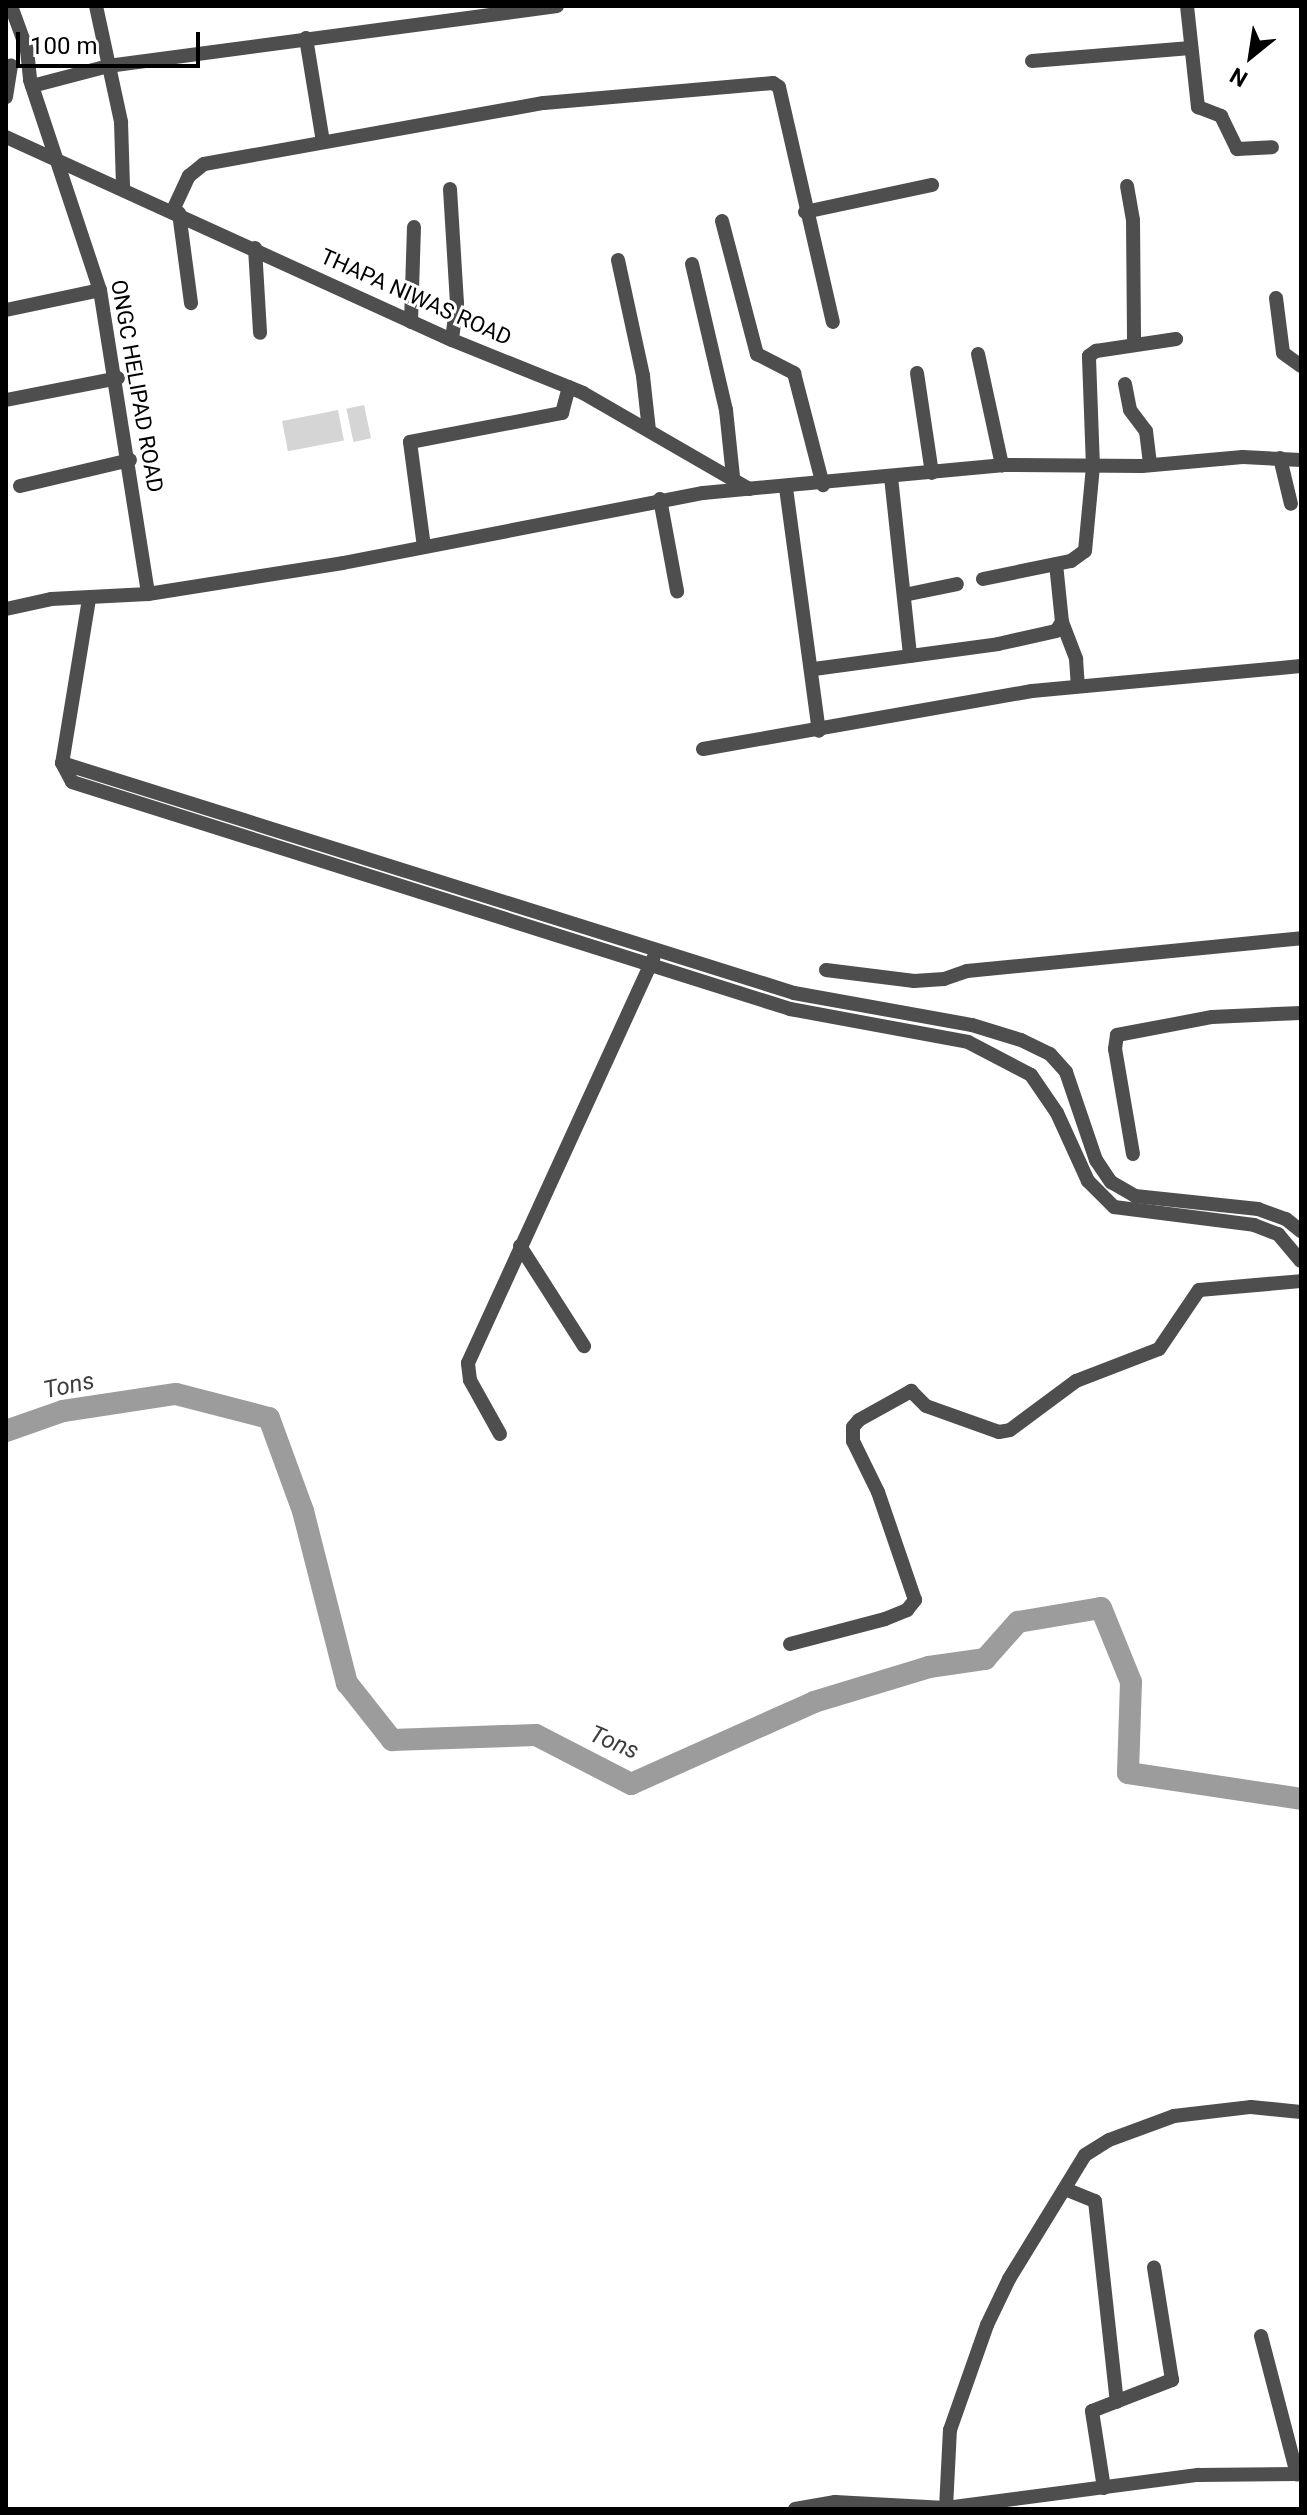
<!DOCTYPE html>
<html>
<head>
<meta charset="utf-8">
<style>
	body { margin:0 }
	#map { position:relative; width:1307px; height:2515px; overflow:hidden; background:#fff; font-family:Roboto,sans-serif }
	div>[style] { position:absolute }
	.green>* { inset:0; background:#d5d5d5; transform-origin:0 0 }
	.river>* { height:22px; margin:-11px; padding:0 11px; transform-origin:11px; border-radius:11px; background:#9c9c9c }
	.street>* { height:14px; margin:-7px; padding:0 7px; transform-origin:7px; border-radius:7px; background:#4e4e4e }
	span { translate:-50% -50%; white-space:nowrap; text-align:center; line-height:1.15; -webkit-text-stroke:6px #fff; paint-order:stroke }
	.street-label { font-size:22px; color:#000 }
	.water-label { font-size:24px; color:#3d3d3d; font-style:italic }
	.frame { position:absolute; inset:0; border:8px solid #000; pointer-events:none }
	.north { position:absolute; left:1211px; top:16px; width:80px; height:80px; -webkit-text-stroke:6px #fff; paint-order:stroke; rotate:210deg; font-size:22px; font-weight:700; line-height:32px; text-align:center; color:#000 }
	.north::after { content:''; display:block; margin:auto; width:28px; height:36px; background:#000; clip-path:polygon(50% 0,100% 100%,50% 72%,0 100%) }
	.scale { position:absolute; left:16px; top:32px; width:184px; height:36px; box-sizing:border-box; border:4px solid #000; border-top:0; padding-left:10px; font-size:24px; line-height:28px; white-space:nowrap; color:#000; -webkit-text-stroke:6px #fff; paint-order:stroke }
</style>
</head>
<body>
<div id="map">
	<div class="green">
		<i style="left:364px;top:405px;width:34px;height:18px;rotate:78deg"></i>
		<i style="left:338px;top:410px;width:31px;height:57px;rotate:79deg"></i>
	</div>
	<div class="river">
		<i style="left:6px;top:1431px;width:60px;rotate:-19.3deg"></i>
		<i style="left:63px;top:1411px;width:114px;rotate:-8.6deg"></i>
		<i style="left:176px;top:1394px;width:96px;rotate:14.5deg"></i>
		<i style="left:269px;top:1418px;width:99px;rotate:69.9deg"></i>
		<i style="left:303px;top:1511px;width:178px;rotate:75.7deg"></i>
		<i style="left:347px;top:1683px;width:73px;rotate:51.7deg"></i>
		<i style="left:392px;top:1740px;width:144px;rotate:-2deg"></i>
		<i style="left:536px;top:1735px;width:107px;rotate:27.3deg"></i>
		<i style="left:631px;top:1784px;width:201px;rotate:-24.1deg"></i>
		<i style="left:814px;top:1702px;width:120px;rotate:-16.9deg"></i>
		<i style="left:929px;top:1667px;width:57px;rotate:-8.1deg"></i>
		<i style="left:985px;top:1659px;width:50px;rotate:-48.3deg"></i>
		<i style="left:1018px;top:1622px;width:84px;rotate:-9.6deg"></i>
		<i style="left:1101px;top:1608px;width:80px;rotate:67.9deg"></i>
		<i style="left:1131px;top:1682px;width:91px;rotate:91.9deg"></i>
		<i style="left:1128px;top:1773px;width:175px;rotate:8.5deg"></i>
	</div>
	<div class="street">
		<i style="left:11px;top:6px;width:47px;rotate:70deg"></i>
		<i style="left:27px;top:50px;width:30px;rotate:84deg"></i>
		<i style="left:30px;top:80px;width:221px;rotate:71.6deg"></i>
		<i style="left:100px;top:290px;width:308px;rotate:81deg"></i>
		<i style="left:96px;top:6px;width:119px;rotate:77.8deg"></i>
		<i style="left:121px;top:122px;width:65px;rotate:88.2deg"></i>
		<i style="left:1187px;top:6px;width:102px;rotate:83.8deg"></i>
		<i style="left:1198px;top:107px;width:25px;rotate:21deg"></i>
		<i style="left:1221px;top:116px;width:37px;rotate:64deg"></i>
		<i style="left:1237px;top:149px;width:35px;rotate:-3deg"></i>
		<i style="left:306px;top:38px;width:105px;rotate:80.7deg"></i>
		<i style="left:1032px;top:61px;width:159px;rotate:-4.7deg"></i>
		<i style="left:32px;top:86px;width:79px;rotate:-14.7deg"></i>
		<i style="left:108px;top:66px;width:453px;rotate:-7.6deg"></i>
		<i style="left:6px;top:97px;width:32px;rotate:-81deg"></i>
		<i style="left:6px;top:137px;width:490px;rotate:24.5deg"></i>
		<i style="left:452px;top:340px;width:141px;rotate:22deg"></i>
		<i style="left:583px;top:393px;width:192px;rotate:30deg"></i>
		<i style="left:1127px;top:186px;width:35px;rotate:80deg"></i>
		<i style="left:1133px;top:220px;width:124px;rotate:89.5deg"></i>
		<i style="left:450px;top:189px;width:114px;rotate:86.5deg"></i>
		<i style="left:457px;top:303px;width:37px;rotate:98deg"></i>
		<i style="left:173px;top:210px;width:38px;rotate:-65deg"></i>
		<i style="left:189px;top:176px;width:19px;rotate:-39deg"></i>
		<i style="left:204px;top:164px;width:345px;rotate:-10.2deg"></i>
		<i style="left:544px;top:103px;width:230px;rotate:-5deg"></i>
		<i style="left:773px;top:83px;width:7px;rotate:34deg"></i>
		<i style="left:779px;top:87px;width:241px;rotate:77.1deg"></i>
		<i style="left:805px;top:212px;width:130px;rotate:-12deg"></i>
		<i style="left:179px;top:213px;width:91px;rotate:82.4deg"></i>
		<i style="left:722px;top:221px;width:138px;rotate:75.3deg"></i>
		<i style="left:757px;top:354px;width:42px;rotate:27.2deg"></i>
		<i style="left:794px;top:373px;width:116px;rotate:75.5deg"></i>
		<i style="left:255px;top:248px;width:85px;rotate:86.6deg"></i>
		<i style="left:618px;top:260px;width:119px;rotate:77.8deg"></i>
		<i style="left:643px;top:376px;width:54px;rotate:83.7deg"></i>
		<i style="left:692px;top:264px;width:150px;rotate:76.9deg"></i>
		<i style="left:726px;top:410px;width:67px;rotate:84deg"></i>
		<i style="left:1276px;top:298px;width:55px;rotate:82.7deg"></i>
		<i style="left:1283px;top:353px;width:22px;rotate:36deg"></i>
		<i style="left:6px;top:310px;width:96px;rotate:-12deg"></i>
		<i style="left:411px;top:322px;width:95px;rotate:-88.2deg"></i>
		<i style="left:978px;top:354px;width:114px;rotate:77.8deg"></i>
		<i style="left:917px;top:373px;width:101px;rotate:81.5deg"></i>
		<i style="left:1125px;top:384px;width:26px;rotate:79deg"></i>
		<i style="left:1130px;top:410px;width:26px;rotate:53deg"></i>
		<i style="left:1146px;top:431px;width:34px;rotate:83deg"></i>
		<i style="left:6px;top:400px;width:114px;rotate:-11.1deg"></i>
		<i style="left:1280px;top:458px;width:47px;rotate:76.6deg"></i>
		<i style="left:891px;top:477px;width:180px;rotate:83.9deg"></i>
		<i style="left:20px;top:486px;width:113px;rotate:-13.3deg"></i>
		<i style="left:786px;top:488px;width:245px;rotate:82.3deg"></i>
		<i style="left:660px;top:499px;width:94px;rotate:79.5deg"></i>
		<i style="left:424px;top:547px;width:106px;rotate:-97.6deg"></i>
		<i style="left:410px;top:442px;width:155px;rotate:-10.8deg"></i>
		<i style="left:562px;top:413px;width:27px;rotate:-75deg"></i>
		<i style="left:983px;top:579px;width:90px;rotate:-11.6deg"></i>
		<i style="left:1071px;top:561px;width:17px;rotate:-36deg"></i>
		<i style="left:1085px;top:551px;width:84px;rotate:-84.6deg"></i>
		<i style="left:1093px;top:467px;width:111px;rotate:-92.1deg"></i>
		<i style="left:1089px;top:356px;width:9px;rotate:-36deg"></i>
		<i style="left:1096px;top:351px;width:81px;rotate:-8.5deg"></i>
		<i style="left:904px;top:595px;width:54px;rotate:-11.7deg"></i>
		<i style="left:89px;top:599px;width:166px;rotate:99.3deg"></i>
		<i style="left:62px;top:763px;width:21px;rotate:62deg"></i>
		<i style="left:72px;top:782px;width:753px;rotate:17.54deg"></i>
		<i style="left:790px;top:1009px;width:181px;rotate:10.5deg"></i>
		<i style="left:968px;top:1042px;width:71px;rotate:27.6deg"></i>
		<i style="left:1031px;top:1075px;width:46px;rotate:55.6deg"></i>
		<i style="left:1057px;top:1113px;width:75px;rotate:65.5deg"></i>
		<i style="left:1088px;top:1181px;width:37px;rotate:45deg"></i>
		<i style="left:1114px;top:1207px;width:141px;rotate:7.3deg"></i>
		<i style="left:1254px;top:1225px;width:26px;rotate:21deg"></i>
		<i style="left:1278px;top:1234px;width:35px;rotate:50deg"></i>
		<i style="left:6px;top:609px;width:46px;rotate:-12.5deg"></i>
		<i style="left:51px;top:599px;width:97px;rotate:-3deg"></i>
		<i style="left:148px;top:594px;width:197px;rotate:-9deg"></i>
		<i style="left:343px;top:563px;width:367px;rotate:-11deg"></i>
		<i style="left:703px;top:493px;width:300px;rotate:-5.3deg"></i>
		<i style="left:1002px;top:465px;width:140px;rotate:0.4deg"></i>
		<i style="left:1142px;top:466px;width:101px;rotate:-5.1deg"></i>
		<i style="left:1243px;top:457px;width:58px;rotate:3deg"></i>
		<i style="left:1062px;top:622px;width:40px;rotate:69deg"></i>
		<i style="left:1076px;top:659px;width:27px;rotate:86deg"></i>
		<i style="left:814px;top:669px;width:186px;rotate:-7.7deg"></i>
		<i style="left:998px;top:644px;width:59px;rotate:-12.6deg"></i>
		<i style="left:1056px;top:631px;width:11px;rotate:-56deg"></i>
		<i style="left:1062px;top:622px;width:58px;rotate:-95.9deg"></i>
		<i style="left:703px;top:749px;width:334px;rotate:-10deg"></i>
		<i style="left:1032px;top:691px;width:270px;rotate:-5.3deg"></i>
		<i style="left:62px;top:763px;width:767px;rotate:17.44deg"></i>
		<i style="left:794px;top:993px;width:181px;rotate:10.2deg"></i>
		<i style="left:972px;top:1025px;width:51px;rotate:17deg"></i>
		<i style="left:1021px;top:1040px;width:32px;rotate:26deg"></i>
		<i style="left:1050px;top:1054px;width:24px;rotate:48deg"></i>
		<i style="left:1066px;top:1072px;width:93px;rotate:71.2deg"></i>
		<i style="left:1096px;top:1160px;width:27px;rotate:56deg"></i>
		<i style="left:1111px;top:1182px;width:28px;rotate:30deg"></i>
		<i style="left:1135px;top:1196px;width:124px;rotate:6deg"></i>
		<i style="left:1258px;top:1209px;width:30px;rotate:20deg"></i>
		<i style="left:1286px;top:1219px;width:19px;rotate:39deg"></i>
		<i style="left:826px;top:970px;width:89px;rotate:7.1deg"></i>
		<i style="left:914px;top:981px;width:30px;rotate:-4deg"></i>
		<i style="left:944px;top:979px;width:24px;rotate:-19deg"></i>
		<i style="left:967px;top:971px;width:336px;rotate:-5.6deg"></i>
		<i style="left:1133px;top:1154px;width:107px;rotate:-99.7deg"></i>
		<i style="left:1115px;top:1049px;width:14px;rotate:-82deg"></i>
		<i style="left:1117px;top:1035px;width:97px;rotate:-10.7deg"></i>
		<i style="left:1212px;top:1017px;width:89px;rotate:-2.6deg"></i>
		<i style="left:520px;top:1246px;width:119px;rotate:57.4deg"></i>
		<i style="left:500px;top:1434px;width:62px;rotate:-119.1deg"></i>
		<i style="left:470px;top:1380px;width:17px;rotate:-97deg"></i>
		<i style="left:468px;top:1363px;width:445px;rotate:-65.4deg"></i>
		<i style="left:790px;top:1644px;width:98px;rotate:-14.7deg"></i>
		<i style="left:885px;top:1619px;width:24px;rotate:-22deg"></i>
		<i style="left:907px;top:1610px;width:13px;rotate:-51deg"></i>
		<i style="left:915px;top:1600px;width:114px;rotate:-108.9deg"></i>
		<i style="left:878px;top:1492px;width:57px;rotate:-116.1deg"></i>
		<i style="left:853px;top:1441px;width:14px;rotate:-90deg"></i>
		<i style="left:853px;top:1427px;width:9px;rotate:-49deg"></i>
		<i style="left:859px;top:1420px;width:60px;rotate:-29.1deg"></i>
		<i style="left:911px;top:1391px;width:21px;rotate:45deg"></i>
		<i style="left:926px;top:1406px;width:77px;rotate:19.6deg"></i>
		<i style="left:999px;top:1432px;width:11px;rotate:-10deg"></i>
		<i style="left:1010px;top:1430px;width:82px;rotate:-36.6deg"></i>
		<i style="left:1076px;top:1381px;width:89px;rotate:-21.1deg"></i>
		<i style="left:1159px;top:1349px;width:71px;rotate:-55.9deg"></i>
		<i style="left:1199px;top:1290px;width:102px;rotate:-5deg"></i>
		<i style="left:1065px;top:2189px;width:32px;rotate:22deg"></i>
		<i style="left:1095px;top:2201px;width:202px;rotate:83.8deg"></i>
		<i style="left:1261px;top:2336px;width:143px;rotate:75.4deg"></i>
		<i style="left:1104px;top:2488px;width:78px;rotate:-98.9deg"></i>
		<i style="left:1092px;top:2411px;width:86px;rotate:-21.2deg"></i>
		<i style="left:1172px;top:2380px;width:114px;rotate:-99.1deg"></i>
		<i style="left:946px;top:2508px;width:78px;rotate:-87.1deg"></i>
		<i style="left:950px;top:2430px;width:111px;rotate:-70.6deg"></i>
		<i style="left:987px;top:2325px;width:51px;rotate:-64.4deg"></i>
		<i style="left:1009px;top:2279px;width:145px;rotate:-58.5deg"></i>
		<i style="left:1085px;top:2155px;width:28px;rotate:-32deg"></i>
		<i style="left:1109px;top:2140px;width:69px;rotate:-20.3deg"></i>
		<i style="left:1174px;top:2116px;width:78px;rotate:-6.7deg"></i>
		<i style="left:1251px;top:2107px;width:50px;rotate:5.7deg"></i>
		<i style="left:795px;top:2509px;width:41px;rotate:-9.9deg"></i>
		<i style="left:835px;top:2502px;width:111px;rotate:3.1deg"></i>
		<i style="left:946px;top:2508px;width:254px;rotate:-7.5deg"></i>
		<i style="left:1198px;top:2475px;width:103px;rotate:-0.6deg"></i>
	</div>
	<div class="street-label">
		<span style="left:416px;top:297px;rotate:24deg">THAPA NIWAS ROAD</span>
		<span style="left:137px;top:386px;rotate:80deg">ONGC HELIPAD ROAD</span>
	</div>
	<div class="water-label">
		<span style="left:69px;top:1386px;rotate:-12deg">Tons</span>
		<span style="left:614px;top:1743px;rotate:23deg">Tons</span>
	</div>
	<div class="frame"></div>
	<div class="north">N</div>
	<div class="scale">100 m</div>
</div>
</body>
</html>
